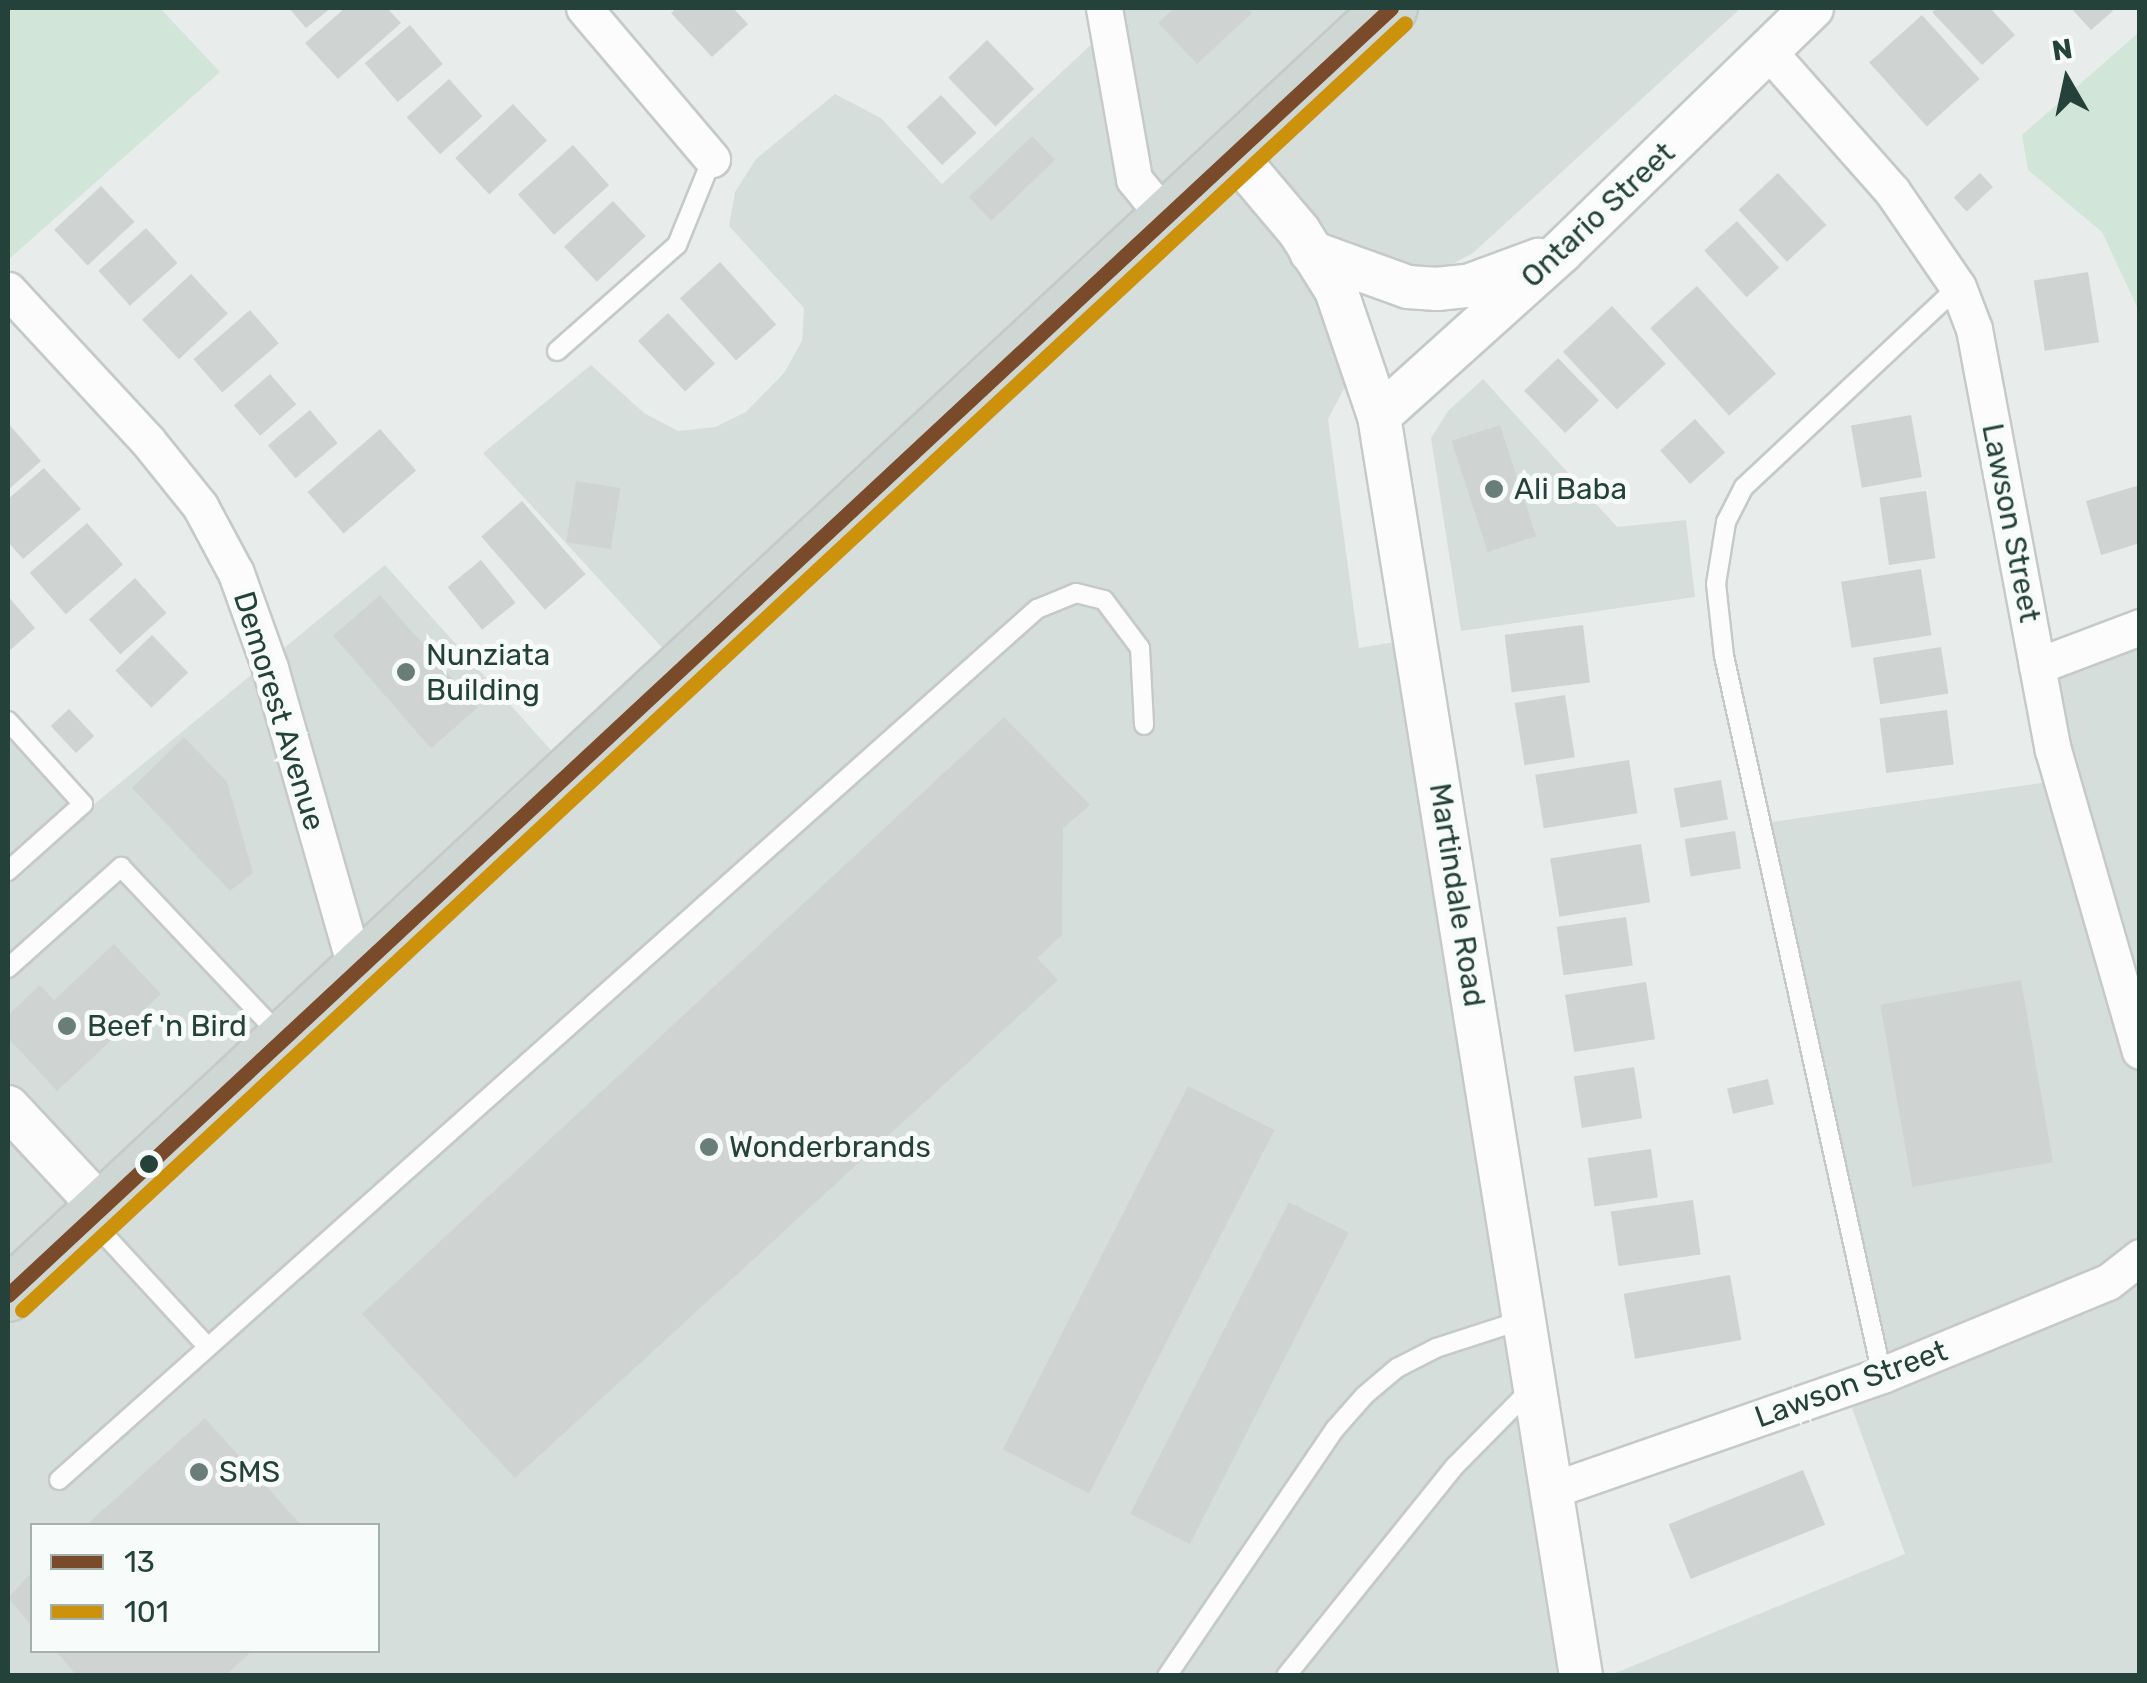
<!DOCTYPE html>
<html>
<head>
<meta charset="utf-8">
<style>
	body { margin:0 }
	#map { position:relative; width:2147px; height:1683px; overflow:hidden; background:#e8edeb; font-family:Rubik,sans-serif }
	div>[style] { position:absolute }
	.built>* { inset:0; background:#d6dedb }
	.green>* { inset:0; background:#d1e6d8 }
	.building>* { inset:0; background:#cfd4d2; transform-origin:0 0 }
	.roads { filter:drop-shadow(2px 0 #c5cac8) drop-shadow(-2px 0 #c5cac8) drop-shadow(0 2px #c5cac8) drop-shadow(0 -2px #c5cac8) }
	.service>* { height:18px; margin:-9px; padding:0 9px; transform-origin:9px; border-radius:9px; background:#fcfcfc }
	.minor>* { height:35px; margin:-17.5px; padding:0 17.5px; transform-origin:17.5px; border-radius:17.5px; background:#fcfcfc }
	.tertiary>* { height:42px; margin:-21px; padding:0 21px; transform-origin:21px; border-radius:21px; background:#fcfcfc }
	.primary>* { height:52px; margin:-26px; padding:0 26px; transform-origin:26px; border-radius:26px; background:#cfd7d5 }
	.bus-1>* { height:15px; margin:-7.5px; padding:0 7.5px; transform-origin:7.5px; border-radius:7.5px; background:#7a4b2a }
	.bus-2>* { height:15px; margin:-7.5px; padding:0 7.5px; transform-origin:7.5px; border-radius:7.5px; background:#cd920c }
	.dots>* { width:28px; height:28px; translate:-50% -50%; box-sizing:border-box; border:5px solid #f7fbf9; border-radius:50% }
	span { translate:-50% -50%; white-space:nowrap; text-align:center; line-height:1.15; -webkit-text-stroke:10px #f7fbf9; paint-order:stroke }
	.street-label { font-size:30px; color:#24423a }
	.poi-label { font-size:30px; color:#24423a }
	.left { translate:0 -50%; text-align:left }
	.frame { position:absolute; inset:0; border:10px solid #24423a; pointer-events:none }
	.legend { position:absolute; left:30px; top:1523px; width:350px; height:130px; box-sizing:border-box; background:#f7fbf9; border:2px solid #a3b1ad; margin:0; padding:12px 18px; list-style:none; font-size:30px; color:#24423a }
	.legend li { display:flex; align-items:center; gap:20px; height:50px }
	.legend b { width:50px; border:2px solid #a3b1ad }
	.north { position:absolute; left:2017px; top:30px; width:100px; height:100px; -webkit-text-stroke:8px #f7fbf9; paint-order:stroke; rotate:351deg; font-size:28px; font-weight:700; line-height:40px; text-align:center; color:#24423a }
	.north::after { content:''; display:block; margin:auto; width:35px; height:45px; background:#24423a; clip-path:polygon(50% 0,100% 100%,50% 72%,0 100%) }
</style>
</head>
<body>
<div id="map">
	<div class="built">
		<i style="clip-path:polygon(evenodd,1107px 8px,1741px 8px,1473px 253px,1445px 268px,1412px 271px,1317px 250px,1362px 355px,1328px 419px,1359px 648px,1418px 638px,1586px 1675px,8px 1675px,8px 725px,87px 810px,385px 565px,567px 768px,678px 665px,483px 453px,591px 365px,644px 413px,678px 431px,715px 427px,746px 412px,784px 373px,802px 341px,804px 308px,729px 226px,735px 192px,756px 159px,835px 94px,881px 118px,942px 184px,1111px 26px,1107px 8px,32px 1526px,378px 1526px,378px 1650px,32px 1650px,32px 1526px)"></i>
		<i style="clip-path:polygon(1483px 379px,1617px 527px,1686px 520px,1695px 597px,1461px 631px,1431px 438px,1448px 411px)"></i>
		<i style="clip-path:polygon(2139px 625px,2139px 1675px,1608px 1676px,1905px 1554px,1844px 1386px,1879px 1373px,1758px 824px,2062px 780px,2040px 662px)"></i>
	</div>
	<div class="green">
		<i style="clip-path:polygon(8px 8px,160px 8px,220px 72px,8px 260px)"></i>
		<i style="clip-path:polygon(2139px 32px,2139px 311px,2102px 232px,2028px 170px,2022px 135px)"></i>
	</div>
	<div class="building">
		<i style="clip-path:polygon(289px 8px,331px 8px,306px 28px)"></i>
		<i style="clip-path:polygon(345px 8px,387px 8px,401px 23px,338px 79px,305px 43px)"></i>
		<i style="clip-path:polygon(677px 8px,733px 8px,748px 24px,712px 57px,671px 13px)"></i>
		<i style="clip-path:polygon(1174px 8px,1247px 8px,1252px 13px,1197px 64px,1158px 23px)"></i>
		<i style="clip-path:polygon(1938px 8px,1990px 8px,2015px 35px,1982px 65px,1932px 12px)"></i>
		<i style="clip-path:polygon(2071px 8px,2110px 8px,2113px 11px,2091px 30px)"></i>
		<i style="left:1922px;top:15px;width:86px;height:71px;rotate:48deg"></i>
		<i style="left:410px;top:25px;width:51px;height:59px;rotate:50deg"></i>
		<i style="left:987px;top:40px;width:68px;height:54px;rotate:46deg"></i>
		<i style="left:449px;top:79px;width:50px;height:57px;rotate:48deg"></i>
		<i style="left:941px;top:95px;width:52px;height:47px;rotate:47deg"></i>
		<i style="left:513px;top:104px;width:50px;height:79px;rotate:47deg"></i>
		<i style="left:1032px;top:136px;width:33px;height:88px;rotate:46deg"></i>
		<i style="left:573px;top:145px;width:54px;height:74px;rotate:48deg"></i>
		<i style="left:1778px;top:173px;width:71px;height:54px;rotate:47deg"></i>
		<i style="left:1980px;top:173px;width:19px;height:36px;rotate:47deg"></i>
		<i style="left:101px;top:186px;width:49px;height:64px;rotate:47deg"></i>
		<i style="left:613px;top:201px;width:48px;height:67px;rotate:47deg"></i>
		<i style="left:1737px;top:221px;width:63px;height:44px;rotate:48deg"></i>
		<i style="left:146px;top:228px;width:47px;height:64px;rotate:48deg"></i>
		<i style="left:720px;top:262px;width:84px;height:54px;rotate:48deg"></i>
		<i style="left:2088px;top:272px;width:71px;height:55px;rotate:81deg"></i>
		<i style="left:191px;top:274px;width:54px;height:67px;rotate:47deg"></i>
		<i style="left:1697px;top:286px;width:118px;height:63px;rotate:48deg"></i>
		<i style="left:1612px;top:306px;width:79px;height:67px;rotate:47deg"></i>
		<i style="left:250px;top:310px;width:44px;height:75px;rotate:49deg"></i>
		<i style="left:668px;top:313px;width:69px;height:41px;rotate:47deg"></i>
		<i style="left:1558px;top:358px;width:59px;height:47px;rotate:46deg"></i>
		<i style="left:270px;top:374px;width:40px;height:48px;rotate:49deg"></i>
		<i style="left:310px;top:410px;width:43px;height:55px;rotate:50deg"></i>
		<i style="left:1911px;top:415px;width:63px;height:61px;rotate:80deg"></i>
		<i style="left:1695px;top:419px;width:45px;height:47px;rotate:48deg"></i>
		<i style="clip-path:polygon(8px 423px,41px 461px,8px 490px)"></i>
		<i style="left:1500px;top:425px;width:117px;height:51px;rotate:72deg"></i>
		<i style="left:380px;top:429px;width:55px;height:96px;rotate:49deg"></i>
		<i style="clip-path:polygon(44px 468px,81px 509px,23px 559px,8px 542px,8px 499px)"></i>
		<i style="left:576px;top:481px;width:45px;height:62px;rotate:9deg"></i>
		<i style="clip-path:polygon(2140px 485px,2140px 543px,2101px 555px,2086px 501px)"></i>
		<i style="left:1926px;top:491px;width:68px;height:47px;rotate:82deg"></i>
		<i style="left:522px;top:501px;width:97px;height:54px;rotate:49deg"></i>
		<i style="left:87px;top:523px;width:55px;height:76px;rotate:49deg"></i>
		<i style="left:481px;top:560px;width:55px;height:43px;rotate:51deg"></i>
		<i style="left:1921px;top:569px;width:67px;height:81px;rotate:81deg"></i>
		<i style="left:135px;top:578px;width:47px;height:62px;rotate:48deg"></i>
		<i style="left:380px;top:595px;width:149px;height:62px;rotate:49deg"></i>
		<i style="clip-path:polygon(8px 596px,35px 628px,8px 652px)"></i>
		<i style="left:1583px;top:625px;width:58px;height:79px;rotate:83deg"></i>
		<i style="left:152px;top:635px;width:52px;height:51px;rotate:46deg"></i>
		<i style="left:1941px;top:647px;width:47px;height:69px;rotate:81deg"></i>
		<i style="left:1565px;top:695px;width:63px;height:51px;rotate:81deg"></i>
		<i style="left:69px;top:709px;width:37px;height:25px;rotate:47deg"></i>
		<i style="left:1947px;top:710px;width:55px;height:68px;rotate:83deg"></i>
		<i style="clip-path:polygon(1004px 717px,1090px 805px,1063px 828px,1062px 935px,1037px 958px,1058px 980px,515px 1478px,362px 1314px)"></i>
		<i style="clip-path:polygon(184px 737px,227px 782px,253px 873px,230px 891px,132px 788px)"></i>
		<i style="left:1629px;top:760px;width:54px;height:95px;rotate:81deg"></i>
		<i style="left:1721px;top:780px;width:40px;height:48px;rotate:80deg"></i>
		<i style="left:1735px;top:831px;width:38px;height:51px;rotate:81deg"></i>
		<i style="left:1641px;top:844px;width:59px;height:92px;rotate:81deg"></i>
		<i style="left:1626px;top:917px;width:49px;height:70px;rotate:82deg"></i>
		<i style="clip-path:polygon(114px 944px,161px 994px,57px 1091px,8px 1038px,8px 1015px,40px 985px,54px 1000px)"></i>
		<i style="left:2021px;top:980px;width:185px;height:143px;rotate:80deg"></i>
		<i style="left:1646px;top:982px;width:58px;height:82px;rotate:81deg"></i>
		<i style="left:1634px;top:1067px;width:52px;height:61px;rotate:81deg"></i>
		<i style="left:1768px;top:1079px;width:26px;height:42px;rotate:77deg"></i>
		<i style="left:1188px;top:1086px;width:97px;height:408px;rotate:27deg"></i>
		<i style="left:1651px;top:1149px;width:49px;height:64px;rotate:82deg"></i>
		<i style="left:1693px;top:1200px;width:55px;height:83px;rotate:82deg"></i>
		<i style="left:1289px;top:1202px;width:67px;height:350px;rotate:27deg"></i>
		<i style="left:1730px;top:1275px;width:66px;height:108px;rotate:80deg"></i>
		<i style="clip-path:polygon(205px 1418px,302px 1526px,85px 1526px)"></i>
		<i style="left:1803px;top:1470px;width:59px;height:145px;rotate:68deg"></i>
		<i style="clip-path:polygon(32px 1572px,32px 1626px,8px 1598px)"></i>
		<i style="clip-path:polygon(55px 1650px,253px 1650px,225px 1676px,77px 1676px)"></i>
	</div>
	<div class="roads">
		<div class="service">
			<i style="left:557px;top:351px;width:160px;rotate:-41.5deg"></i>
			<i style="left:677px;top:245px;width:93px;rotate:-67.9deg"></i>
			<i style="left:8px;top:721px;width:112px;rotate:47.9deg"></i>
			<i style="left:83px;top:804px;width:101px;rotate:138.2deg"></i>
			<i style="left:8px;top:968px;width:152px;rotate:-41.8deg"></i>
			<i style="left:121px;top:867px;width:233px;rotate:46.6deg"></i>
			<i style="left:91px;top:1220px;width:170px;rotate:47.4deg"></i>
			<i style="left:1882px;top:1375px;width:736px;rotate:-102.39deg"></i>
			<i style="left:1724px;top:656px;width:72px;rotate:-96.3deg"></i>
			<i style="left:1716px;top:584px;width:63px;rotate:-80.8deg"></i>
			<i style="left:1726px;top:522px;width:39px;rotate:-63deg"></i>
			<i style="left:1744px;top:487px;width:293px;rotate:-43.1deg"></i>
			<i style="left:59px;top:1480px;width:1310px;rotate:-41.69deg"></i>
			<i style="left:1037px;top:609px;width:42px;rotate:-22.3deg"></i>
			<i style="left:1076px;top:593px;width:29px;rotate:14deg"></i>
			<i style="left:1104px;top:600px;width:60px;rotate:53.1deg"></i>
			<i style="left:1140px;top:648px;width:77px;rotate:87deg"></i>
			<i style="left:1167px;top:1676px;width:299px;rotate:-55.8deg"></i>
			<i style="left:1335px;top:1429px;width:45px;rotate:-48.6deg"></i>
			<i style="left:1365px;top:1395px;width:42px;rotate:-40.2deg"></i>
			<i style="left:1397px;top:1368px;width:44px;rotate:-27.1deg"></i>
			<i style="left:1436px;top:1348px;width:94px;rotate:-18deg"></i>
			<i style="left:1286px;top:1676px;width:270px;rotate:-51.2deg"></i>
			<i style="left:1455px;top:1466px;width:110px;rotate:-45.4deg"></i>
		</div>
		<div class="minor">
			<i style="left:584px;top:8px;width:198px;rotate:49.7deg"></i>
			<i style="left:1104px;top:8px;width:174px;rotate:80deg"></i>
			<i style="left:1134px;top:179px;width:48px;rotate:51deg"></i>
			<i style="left:1769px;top:52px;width:186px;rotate:48.5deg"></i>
			<i style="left:1892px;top:191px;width:116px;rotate:55.5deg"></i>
			<i style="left:1958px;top:287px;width:45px;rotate:69.1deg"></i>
			<i style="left:1974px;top:329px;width:428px;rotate:79.4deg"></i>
			<i style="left:2053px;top:750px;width:313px;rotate:73.9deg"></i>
			<i style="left:8px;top:290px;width:205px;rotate:47.2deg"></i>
			<i style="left:147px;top:440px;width:85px;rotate:51.2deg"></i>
			<i style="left:200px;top:506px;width:76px;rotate:61.8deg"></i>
			<i style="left:236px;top:573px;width:101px;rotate:70.3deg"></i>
			<i style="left:270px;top:668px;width:313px;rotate:74.1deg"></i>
			<i style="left:2037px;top:666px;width:110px;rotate:-20.7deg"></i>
			<i style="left:1552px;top:1490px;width:349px;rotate:-19.2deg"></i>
			<i style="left:1882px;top:1375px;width:244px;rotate:-22.4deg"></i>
			<i style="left:2108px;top:1282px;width:41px;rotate:-38deg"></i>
		</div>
		<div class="tertiary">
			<i style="left:1233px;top:153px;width:102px;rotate:49.8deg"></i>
			<i style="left:1299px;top:231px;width:70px;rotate:57.9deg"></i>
			<i style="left:1336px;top:290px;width:133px;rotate:71.2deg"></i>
			<i style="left:1379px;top:416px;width:1276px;rotate:80.89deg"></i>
			<i style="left:1311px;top:252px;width:103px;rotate:19.8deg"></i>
			<i style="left:1408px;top:287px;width:29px;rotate:4deg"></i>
			<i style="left:1437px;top:289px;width:31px;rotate:-6deg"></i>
			<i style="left:1468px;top:286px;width:75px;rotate:-20.4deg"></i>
			<i style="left:1379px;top:416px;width:246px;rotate:-42deg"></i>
			<i style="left:1562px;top:251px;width:349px;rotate:-44.2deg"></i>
			<i style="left:8px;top:1107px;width:135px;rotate:47.1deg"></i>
		</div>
		<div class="primary">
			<i style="left:8px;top:1295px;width:1889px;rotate:-42.94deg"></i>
		</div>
	</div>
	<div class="bus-1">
		<i style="left:8px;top:1295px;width:1889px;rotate:-42.94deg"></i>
	</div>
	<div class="bus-2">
		<i style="left:22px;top:1310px;width:1889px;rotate:-42.94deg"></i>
	</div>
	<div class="dots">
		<i style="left:1494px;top:489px;background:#697e78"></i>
		<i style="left:406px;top:672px;background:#697e78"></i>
		<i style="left:67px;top:1026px;background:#697e78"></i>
		<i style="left:709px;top:1147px;background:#697e78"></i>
		<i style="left:149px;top:1164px;background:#24423a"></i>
		<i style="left:199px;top:1472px;background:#697e78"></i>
	</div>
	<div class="street-label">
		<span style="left:1598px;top:215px;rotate:-43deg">Ontario Street</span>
		<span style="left:2011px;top:523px;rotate:79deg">Lawson Street</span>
		<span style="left:279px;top:711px;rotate:73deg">Demorest Avenue</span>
		<span style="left:1457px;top:895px;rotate:81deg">Martindale Road</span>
		<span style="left:1851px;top:1384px;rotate:-20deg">Lawson Street</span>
	</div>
	<div class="poi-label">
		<span class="left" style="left:1514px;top:489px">Ali Baba</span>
		<span class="left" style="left:426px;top:672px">Nunziata<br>Building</span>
		<span class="left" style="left:87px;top:1026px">Beef 'n Bird</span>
		<span class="left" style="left:729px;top:1147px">Wonderbrands</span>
		<span class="left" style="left:219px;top:1472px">SMS</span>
	</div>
	<div class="frame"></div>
	<ul class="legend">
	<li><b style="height:12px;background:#7a4b2a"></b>13</li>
	<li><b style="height:12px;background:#cd920c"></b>101</li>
	</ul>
	<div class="north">N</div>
</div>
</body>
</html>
